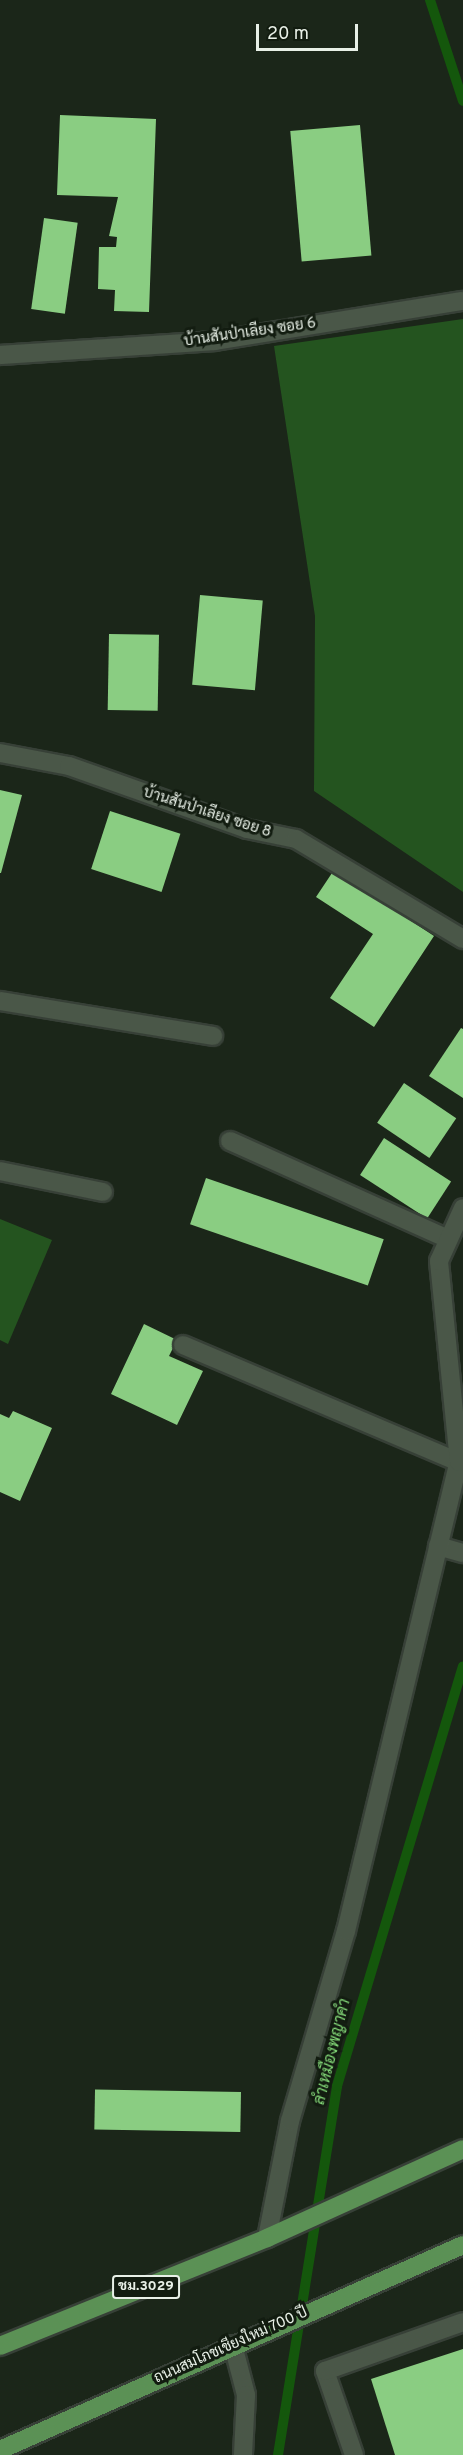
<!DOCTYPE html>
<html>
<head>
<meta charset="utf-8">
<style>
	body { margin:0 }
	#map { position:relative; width:463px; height:2455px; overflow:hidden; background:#1b2619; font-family:Overpass,Sarabun,sans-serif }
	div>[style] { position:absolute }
	.green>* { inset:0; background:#24541f }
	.stream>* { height:10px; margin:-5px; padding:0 5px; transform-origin:5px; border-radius:5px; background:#14570c }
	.building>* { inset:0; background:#8acd82; transform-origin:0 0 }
	.roads { filter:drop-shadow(2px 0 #374037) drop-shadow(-2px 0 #374037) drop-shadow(0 2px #374037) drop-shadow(0 -2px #374037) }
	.minor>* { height:18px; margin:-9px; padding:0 9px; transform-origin:9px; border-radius:9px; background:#4a5748 }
	.major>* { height:18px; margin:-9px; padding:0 9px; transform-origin:9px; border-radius:9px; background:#5b9155 }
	span { translate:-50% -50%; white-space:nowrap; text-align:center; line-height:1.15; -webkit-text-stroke:6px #121c10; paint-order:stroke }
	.shield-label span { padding:2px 4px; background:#121c10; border:2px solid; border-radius:4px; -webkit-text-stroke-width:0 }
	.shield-label { font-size:14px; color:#e8f0e7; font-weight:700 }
	.street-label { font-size:15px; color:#e8f0e7 }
	.water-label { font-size:16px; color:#84d979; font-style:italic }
	.scale { position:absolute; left:256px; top:24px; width:102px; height:27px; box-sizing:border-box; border:3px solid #e8f0e7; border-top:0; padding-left:8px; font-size:18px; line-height:21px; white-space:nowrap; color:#e8f0e7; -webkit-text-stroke:4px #121c10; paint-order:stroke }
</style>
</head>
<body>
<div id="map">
	<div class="green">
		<i style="clip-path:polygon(463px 319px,463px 892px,314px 791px,315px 616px,274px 346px)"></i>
		<i style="clip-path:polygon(0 1219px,52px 1240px,8px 1344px,0 1340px)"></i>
	</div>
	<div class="stream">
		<i style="left:430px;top:0;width:106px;rotate:71.9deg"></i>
		<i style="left:278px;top:2455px;width:374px;rotate:-80.9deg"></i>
		<i style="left:337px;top:2086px;width:438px;rotate:-73.3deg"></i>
	</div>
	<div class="building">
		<i style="clip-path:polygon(60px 115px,156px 119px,149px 312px,114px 311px,115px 290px,98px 289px,99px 247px,116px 247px,117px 237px,109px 236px,118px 197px,57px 195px)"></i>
		<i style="left:360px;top:125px;width:131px;height:70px;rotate:85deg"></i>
		<i style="left:44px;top:218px;width:34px;height:92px;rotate:8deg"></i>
		<i style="left:200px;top:595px;width:63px;height:90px;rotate:5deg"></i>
		<i style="left:109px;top:634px;width:50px;height:76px;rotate:1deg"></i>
		<i style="clip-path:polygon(0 790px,22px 795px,1px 873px,0 873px)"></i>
		<i style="left:110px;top:811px;width:74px;height:61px;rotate:18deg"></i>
		<i style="clip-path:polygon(334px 870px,434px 936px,374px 1027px,330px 998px,373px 934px,316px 897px)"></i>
		<i style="clip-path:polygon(461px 1028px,463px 1029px,463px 1098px,429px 1076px)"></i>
		<i style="left:404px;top:1083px;width:63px;height:48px;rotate:34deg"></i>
		<i style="left:384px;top:1138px;width:80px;height:44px;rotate:33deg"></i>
		<i style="left:206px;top:1178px;width:188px;height:49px;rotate:19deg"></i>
		<i style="clip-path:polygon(144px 1324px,177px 1340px,169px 1356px,203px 1371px,177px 1425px,111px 1394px)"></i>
		<i style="clip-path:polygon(13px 1411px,52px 1428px,20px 1501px,0 1492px,0 1414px,9px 1418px)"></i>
		<i style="left:241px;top:2092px;width:40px;height:146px;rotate:91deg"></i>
		<i style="clip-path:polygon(463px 2349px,463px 2455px,395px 2455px,371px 2379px)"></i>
	</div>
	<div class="roads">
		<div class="minor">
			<i style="left:0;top:355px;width:215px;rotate:-3.7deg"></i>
			<i style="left:215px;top:341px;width:251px;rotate:-9.2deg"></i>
			<i style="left:0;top:753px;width:70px;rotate:10.7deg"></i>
			<i style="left:69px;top:766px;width:189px;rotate:19.5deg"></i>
			<i style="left:247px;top:829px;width:50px;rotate:11.5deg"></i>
			<i style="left:296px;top:839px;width:195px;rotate:30.9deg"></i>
			<i style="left:0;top:1001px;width:216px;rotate:9.3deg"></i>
			<i style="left:230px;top:1141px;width:239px;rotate:24.2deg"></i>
			<i style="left:0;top:1171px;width:105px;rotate:11.5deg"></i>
			<i style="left:183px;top:1345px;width:300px;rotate:23deg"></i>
			<i style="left:438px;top:1546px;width:26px;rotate:16deg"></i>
			<i style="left:267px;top:2238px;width:119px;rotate:-78.9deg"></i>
			<i style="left:290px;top:2121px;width:198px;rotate:-73.6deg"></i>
			<i style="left:346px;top:1931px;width:482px;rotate:-76.5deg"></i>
			<i style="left:459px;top:1462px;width:202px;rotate:-95.7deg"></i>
			<i style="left:439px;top:1261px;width:58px;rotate:-65.6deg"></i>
			<i style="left:233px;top:2345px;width:52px;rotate:75.4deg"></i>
			<i style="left:246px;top:2395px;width:60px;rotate:92.9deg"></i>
			<i style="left:354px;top:2455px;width:89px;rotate:-109deg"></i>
			<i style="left:325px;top:2371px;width:146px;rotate:-19.5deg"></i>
		</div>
		<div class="major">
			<i style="left:0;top:2346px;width:288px;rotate:-22deg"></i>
			<i style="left:267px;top:2238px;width:215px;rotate:-24.4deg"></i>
			<i style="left:0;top:2450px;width:506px;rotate:-23.88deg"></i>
		</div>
	</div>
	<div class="shield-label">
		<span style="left:146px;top:2287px">ชม.3029</span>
	</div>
	<div class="street-label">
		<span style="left:250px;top:333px;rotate:-8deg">บ้านสันป่าเลียง ซอย 6</span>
		<span style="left:207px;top:813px;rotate:18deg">บ้านสันป่าเลียง ซอย 8</span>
		<span style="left:231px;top:2346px;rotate:-24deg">ถนนสมโภชเชียงใหม่ 700 ปี</span>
	</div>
	<div class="water-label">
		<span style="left:333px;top:2052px;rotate:-76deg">ลำเหมืองพญาคำ</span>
	</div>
	<div class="scale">20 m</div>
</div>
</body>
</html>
